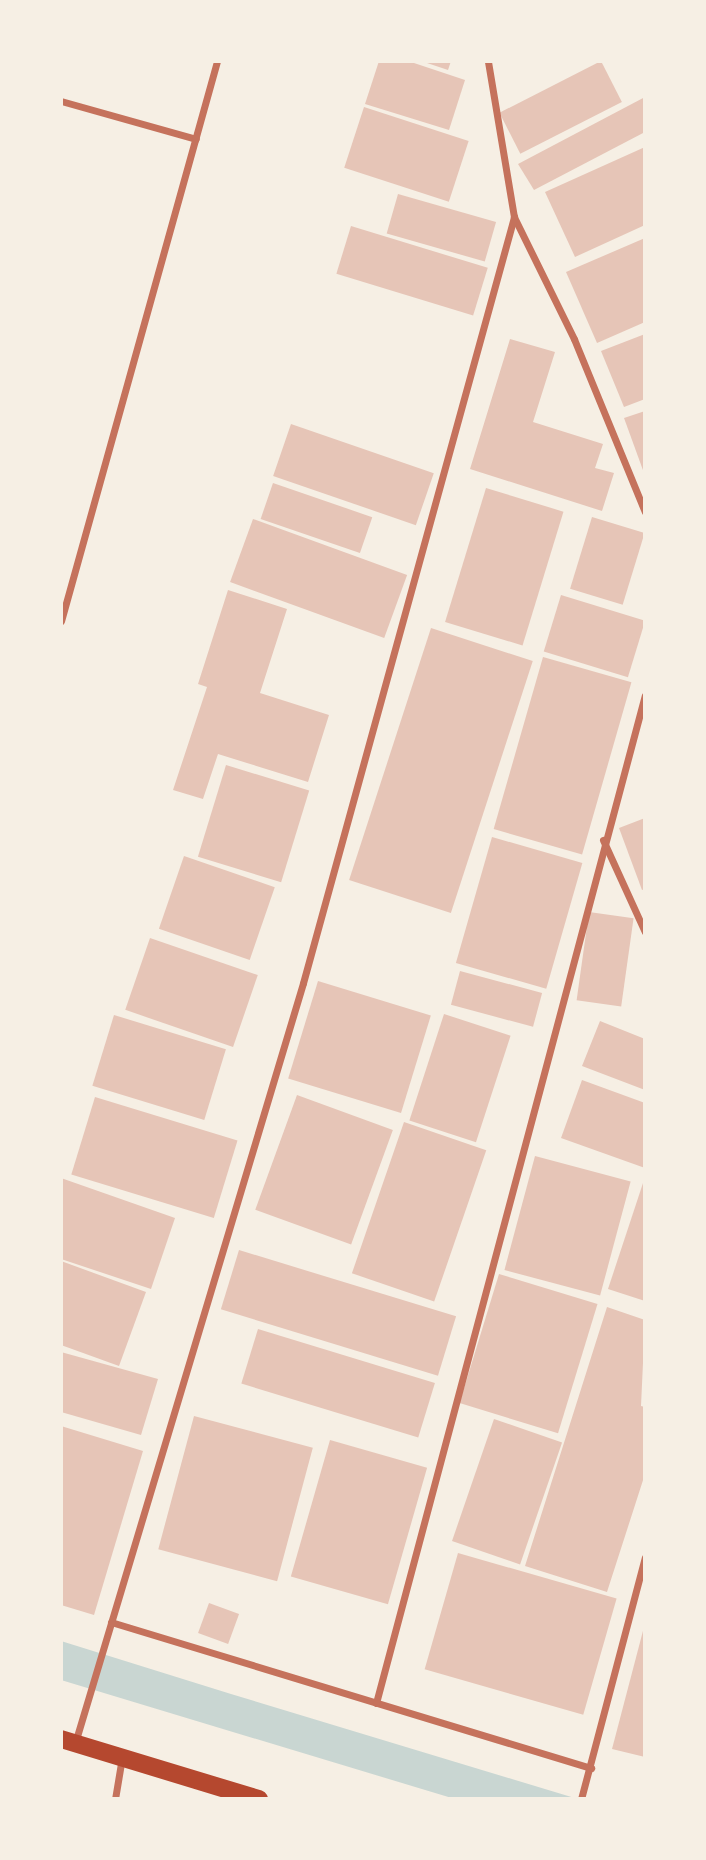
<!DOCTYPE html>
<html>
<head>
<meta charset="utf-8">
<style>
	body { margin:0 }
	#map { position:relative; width:706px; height:1860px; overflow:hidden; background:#f6efe4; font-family:"PT Sans Narrow",sans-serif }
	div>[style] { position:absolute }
	.water>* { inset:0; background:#c9d6d2 }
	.building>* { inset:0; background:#e6c5b7; transform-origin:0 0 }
	.minor>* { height:7px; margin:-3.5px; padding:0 3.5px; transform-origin:3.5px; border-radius:3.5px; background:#c5725c }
	.primary>* { height:18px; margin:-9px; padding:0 9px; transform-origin:9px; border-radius:9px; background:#b5482f }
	span { translate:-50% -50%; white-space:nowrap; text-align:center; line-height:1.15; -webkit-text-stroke:6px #f6efe4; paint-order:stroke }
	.frame { position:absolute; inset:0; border:63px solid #f6efe4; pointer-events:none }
</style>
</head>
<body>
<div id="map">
	<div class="water">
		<i style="clip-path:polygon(61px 1641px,231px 1694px,578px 1799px,455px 1799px,61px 1680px)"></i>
	</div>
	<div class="building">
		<i style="clip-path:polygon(379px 61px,408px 61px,465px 80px,449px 130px,365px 104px)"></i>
		<i style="clip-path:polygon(421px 61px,451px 61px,448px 70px)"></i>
		<i style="left:601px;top:61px;width:46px;height:114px;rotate:63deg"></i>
		<i style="clip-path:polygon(645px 97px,645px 132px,534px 190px,518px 164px)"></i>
		<i style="left:364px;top:107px;width:110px;height:64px;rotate:18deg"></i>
		<i style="clip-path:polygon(645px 147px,645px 225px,575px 257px,545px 192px)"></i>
		<i style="left:398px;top:194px;width:102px;height:41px;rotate:16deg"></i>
		<i style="left:351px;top:226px;width:143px;height:50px;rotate:17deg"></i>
		<i style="clip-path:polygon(645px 238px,645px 322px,597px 343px,566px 272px)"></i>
		<i style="clip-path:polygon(645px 334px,645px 399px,624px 407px,601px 351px)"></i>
		<i style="clip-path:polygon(510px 339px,555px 352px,533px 422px,603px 444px,595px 468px,614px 473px,602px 511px,470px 469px)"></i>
		<i style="clip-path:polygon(645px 411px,645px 473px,644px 473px,624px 418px)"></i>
		<i style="left:291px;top:424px;width:151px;height:55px;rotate:19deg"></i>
		<i style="left:273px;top:483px;width:105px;height:38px;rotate:19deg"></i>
		<i style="left:486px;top:488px;width:81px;height:140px;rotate:17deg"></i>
		<i style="left:592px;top:517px;width:55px;height:75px;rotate:17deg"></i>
		<i style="left:253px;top:519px;width:164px;height:67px;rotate:20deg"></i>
		<i style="clip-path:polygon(228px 590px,287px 609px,260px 693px,329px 715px,308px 782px,218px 754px,203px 799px,173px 790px,207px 687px,198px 684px)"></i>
		<i style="left:561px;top:595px;width:88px;height:59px;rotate:17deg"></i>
		<i style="left:431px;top:628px;width:107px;height:265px;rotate:18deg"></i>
		<i style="left:543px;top:657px;width:92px;height:179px;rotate:16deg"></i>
		<i style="left:226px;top:765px;width:87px;height:96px;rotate:17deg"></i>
		<i style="clip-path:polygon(645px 818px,645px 889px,642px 890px,619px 828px)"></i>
		<i style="left:492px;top:837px;width:94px;height:131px;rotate:16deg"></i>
		<i style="left:184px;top:856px;width:96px;height:77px;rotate:19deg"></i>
		<i style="left:589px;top:912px;width:45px;height:89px;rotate:8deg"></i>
		<i style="left:150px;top:938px;width:114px;height:76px;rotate:19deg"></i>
		<i style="left:460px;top:971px;width:85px;height:35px;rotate:15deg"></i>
		<i style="left:318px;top:981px;width:118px;height:102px;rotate:17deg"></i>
		<i style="left:444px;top:1014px;width:70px;height:112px;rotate:18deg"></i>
		<i style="left:114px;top:1015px;width:117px;height:74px;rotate:17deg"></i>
		<i style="clip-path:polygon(600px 1021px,645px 1039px,645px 1090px,582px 1066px)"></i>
		<i style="clip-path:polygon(582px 1080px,645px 1103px,645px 1168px,561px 1138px)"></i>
		<i style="left:297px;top:1095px;width:102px;height:122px;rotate:20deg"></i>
		<i style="left:95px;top:1097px;width:149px;height:81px;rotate:17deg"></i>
		<i style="left:404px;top:1122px;width:87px;height:160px;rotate:19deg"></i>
		<i style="left:535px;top:1156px;width:99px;height:118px;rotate:15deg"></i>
		<i style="clip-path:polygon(61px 1178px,175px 1218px,151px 1289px,61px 1259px)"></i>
		<i style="clip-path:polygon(644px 1180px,645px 1180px,645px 1301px,608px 1289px)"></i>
		<i style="left:239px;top:1250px;width:227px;height:62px;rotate:17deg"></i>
		<i style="clip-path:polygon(61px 1261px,146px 1292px,119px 1366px,61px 1345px)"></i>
		<i style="left:499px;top:1274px;width:103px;height:135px;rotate:17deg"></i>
		<i style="clip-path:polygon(607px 1307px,645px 1320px,641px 1406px,645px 1407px,645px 1474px,607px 1592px,525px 1566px)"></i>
		<i style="left:258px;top:1329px;width:185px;height:57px;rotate:17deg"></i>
		<i style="clip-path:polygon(61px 1352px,158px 1379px,141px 1435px,61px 1412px)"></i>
		<i style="left:194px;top:1416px;width:123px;height:138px;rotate:15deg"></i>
		<i style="left:494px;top:1419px;width:72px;height:129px;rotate:19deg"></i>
		<i style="clip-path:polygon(61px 1426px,143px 1451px,94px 1615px,61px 1605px)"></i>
		<i style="left:330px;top:1440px;width:101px;height:142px;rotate:16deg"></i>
		<i style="left:458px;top:1553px;width:165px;height:121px;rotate:16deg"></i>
		<i style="left:209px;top:1603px;width:32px;height:32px;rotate:20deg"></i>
		<i style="clip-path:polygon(644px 1627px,645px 1627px,645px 1757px,612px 1749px)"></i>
	</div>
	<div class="minor">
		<i style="left:61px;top:101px;width:140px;rotate:15.7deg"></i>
		<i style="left:514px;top:217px;width:136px;rotate:63.8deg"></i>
		<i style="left:574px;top:339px;width:187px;rotate:67.7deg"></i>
		<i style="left:61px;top:621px;width:581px;rotate:-74.43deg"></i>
		<i style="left:603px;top:840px;width:101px;rotate:65.5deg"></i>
		<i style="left:111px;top:1622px;width:502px;rotate:16.92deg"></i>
		<i style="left:376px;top:1703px;width:1043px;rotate:-75.06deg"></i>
		<i style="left:75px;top:1743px;width:793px;rotate:-73.3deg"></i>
		<i style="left:303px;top:983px;width:795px;rotate:-74.6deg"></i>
		<i style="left:514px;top:217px;width:158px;rotate:-99.5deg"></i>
		<i style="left:115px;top:1799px;width:43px;rotate:-80.5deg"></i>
		<i style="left:581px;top:1799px;width:250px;rotate:-75.2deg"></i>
	</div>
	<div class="primary">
		<i style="left:61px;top:1739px;width:207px;rotate:16.9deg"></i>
	</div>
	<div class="frame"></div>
</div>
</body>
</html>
